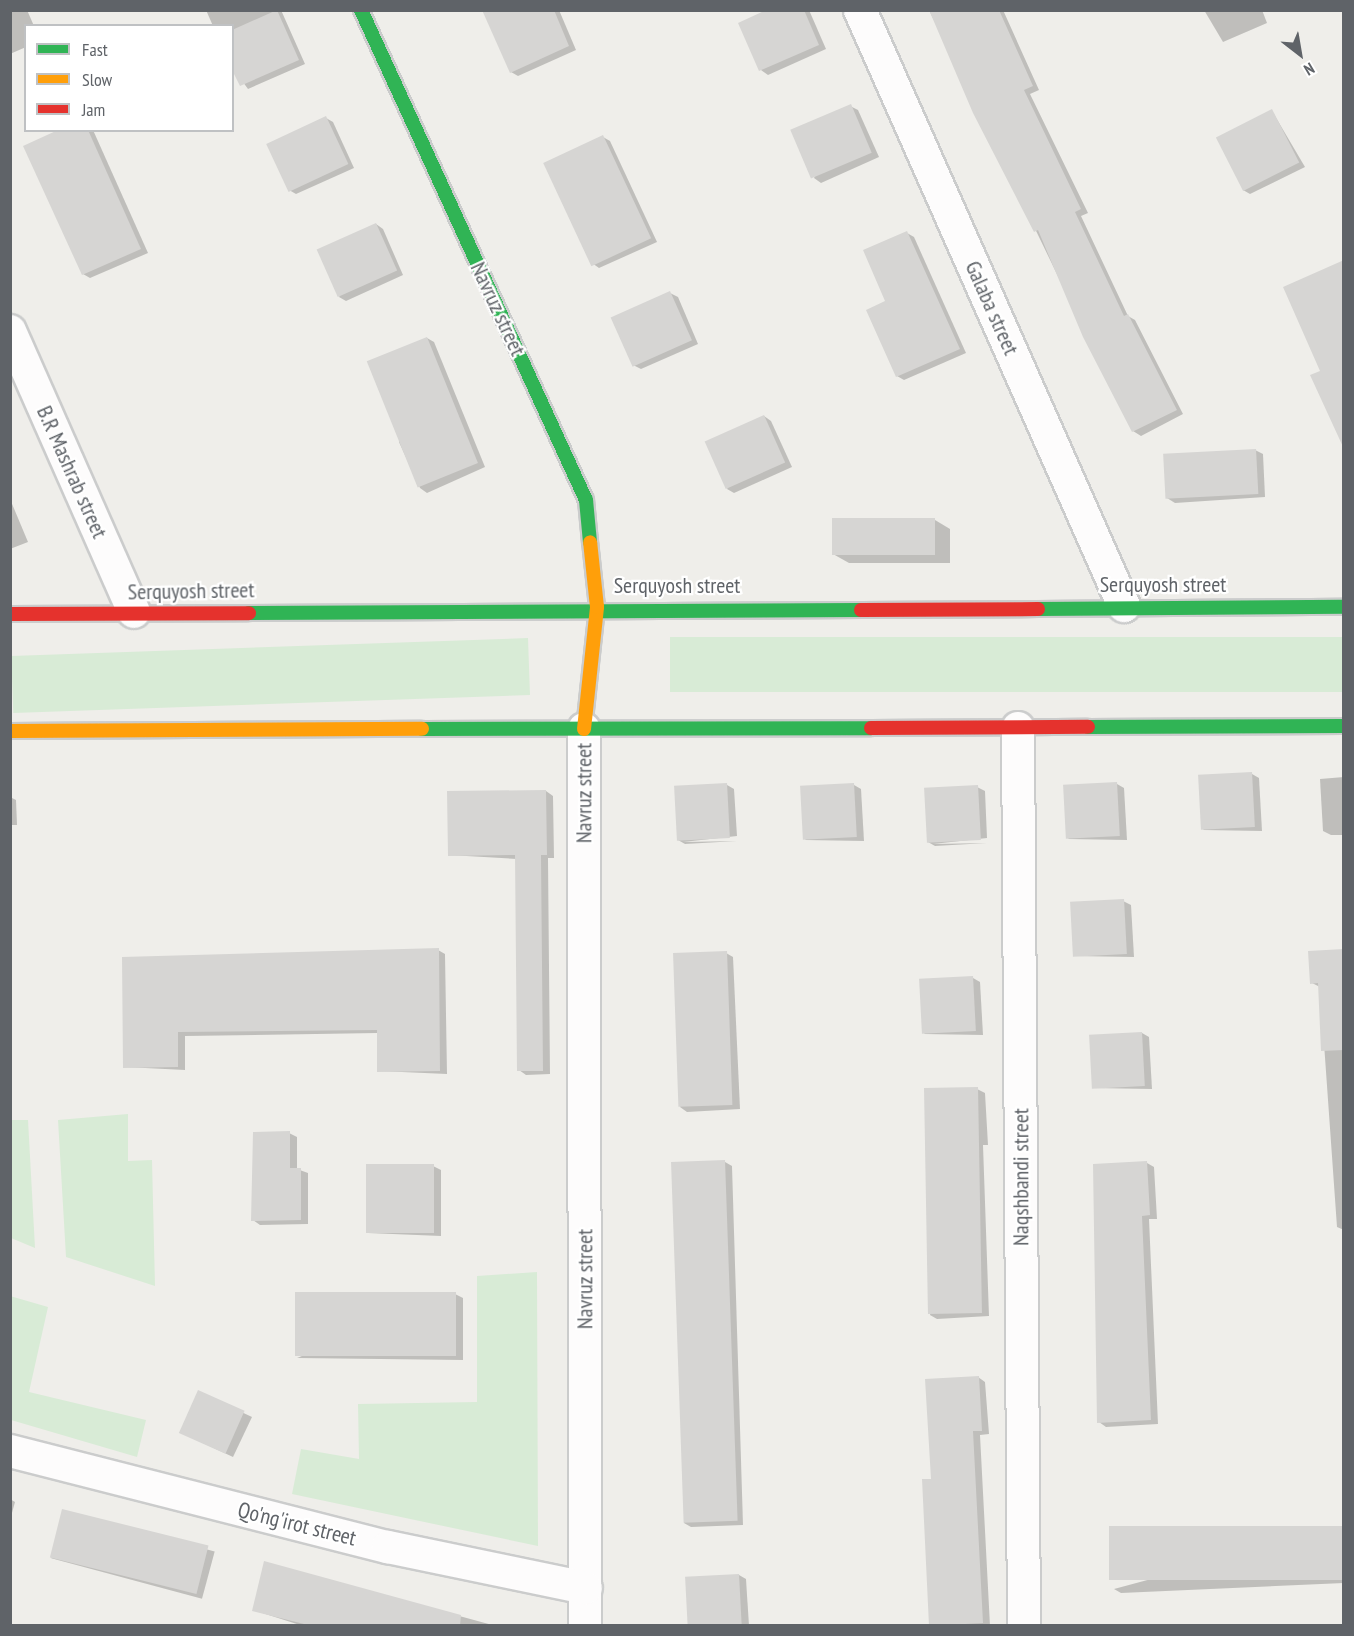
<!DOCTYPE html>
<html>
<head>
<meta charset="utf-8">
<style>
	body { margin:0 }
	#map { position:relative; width:1354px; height:1636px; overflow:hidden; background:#efeeea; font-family:"PT Sans Narrow",sans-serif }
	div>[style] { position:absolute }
	.green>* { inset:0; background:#d8ebd6; transform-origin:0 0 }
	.shadow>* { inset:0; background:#0003; transform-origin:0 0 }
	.building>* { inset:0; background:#d6d5d3; transform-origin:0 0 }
	.roads { filter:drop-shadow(2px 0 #cbcccc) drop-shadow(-2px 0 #cbcccc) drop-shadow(0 2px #cbcccc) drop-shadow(0 -2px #cbcccc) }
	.street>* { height:32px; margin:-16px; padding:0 16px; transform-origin:16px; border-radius:16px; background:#fdfcfc }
	.fast>* { height:14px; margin:-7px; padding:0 7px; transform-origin:7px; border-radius:7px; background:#30b455 }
	.slow>* { height:14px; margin:-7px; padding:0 7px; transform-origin:7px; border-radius:7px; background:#ff9f0a }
	.jam>* { height:14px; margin:-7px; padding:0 7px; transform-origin:7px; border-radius:7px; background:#e5322d }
	span { translate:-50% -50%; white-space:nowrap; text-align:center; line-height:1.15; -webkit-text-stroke:4.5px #fff; paint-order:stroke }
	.street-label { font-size:22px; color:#5f6368 }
	.frame { position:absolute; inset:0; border:12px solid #5f6368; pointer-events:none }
	.legend { position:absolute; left:24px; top:24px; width:210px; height:108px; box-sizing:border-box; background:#fff; border:2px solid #bfc1c3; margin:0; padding:8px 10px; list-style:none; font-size:18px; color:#5f6368 }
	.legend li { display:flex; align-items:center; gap:12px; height:30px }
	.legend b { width:30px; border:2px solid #bfc1c3 }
	.north { position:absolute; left:1270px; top:24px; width:60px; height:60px; -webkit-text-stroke:4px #fff; paint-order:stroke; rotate:149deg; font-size:16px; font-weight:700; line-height:24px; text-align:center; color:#5f6368 }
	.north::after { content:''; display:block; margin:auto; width:21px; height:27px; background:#5f6368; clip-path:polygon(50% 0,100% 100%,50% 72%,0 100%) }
</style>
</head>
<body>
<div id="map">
	<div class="green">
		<i style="left:670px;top:637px;width:673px;height:55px"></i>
		<i style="left:528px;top:638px;width:57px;height:517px;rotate:88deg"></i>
		<i style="clip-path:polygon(128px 1114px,128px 1161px,152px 1160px,155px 1286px,66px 1257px,58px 1120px)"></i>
		<i style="clip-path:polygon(11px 1120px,28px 1120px,35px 1248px,11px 1238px)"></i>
		<i style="clip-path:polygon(537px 1272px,538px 1546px,292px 1494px,301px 1449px,359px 1459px,358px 1404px,477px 1402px,477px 1276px)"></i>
		<i style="clip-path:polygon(10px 1296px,48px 1307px,29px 1392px,146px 1420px,137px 1457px,11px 1420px)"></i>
	</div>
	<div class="shadow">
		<i style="clip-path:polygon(10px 10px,27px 10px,34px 26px,26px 26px,26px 47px,10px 54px)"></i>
		<i style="clip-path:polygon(206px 10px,281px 10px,305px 64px,248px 89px,232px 67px,232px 26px,213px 26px)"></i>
		<i style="clip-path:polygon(485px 10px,559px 10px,576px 50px,518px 76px,511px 72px)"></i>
		<i style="clip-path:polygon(769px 10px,809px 10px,826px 49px,768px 75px,761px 70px,740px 24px)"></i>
		<i style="clip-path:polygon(929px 10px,1003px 10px,1039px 90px,1030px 94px,1088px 213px,1081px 216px,1128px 316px,1135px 320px,1183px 414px,1141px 436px,1133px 431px)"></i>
		<i style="clip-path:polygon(1204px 10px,1262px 10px,1267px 23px,1223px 42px)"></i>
		<i style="clip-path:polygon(850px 106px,858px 110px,879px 157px,821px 183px,814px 178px)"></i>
		<i style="clip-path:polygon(1272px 111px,1305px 167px,1250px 194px,1243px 190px)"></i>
		<i style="clip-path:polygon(326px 118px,333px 122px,354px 168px,296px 194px,289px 190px)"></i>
		<i style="clip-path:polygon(62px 130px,93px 130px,148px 253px,90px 278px,83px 274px)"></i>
		<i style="clip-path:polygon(603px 137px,610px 141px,657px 242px,599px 268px,592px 263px)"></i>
		<i style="clip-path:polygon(376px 224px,383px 229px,403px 275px,346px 301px,339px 297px)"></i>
		<i style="clip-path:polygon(907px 233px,914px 237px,966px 353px,904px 380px,897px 376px)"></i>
		<i style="clip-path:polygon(670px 293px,678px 297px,698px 344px,641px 369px,633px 365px)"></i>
		<i style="clip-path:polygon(427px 338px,434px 342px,485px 467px,427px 493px,420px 488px,399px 442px)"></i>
		<i style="clip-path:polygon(764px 416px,771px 421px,792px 467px,734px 493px,727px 489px)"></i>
		<i style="clip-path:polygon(1255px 450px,1263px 454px,1265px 497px,1175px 503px,1167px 498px)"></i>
		<i style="clip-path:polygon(10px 499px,28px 542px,10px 549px)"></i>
		<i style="clip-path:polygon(834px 520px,935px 520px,950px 529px,950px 563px,849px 563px,833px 554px)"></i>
		<i style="clip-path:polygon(1252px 774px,1259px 778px,1262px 831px,1203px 830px)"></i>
		<i style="clip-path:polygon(1344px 777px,1344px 835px,1331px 835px,1323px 831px,1320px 779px)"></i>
		<i style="clip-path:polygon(1117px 784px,1124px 788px,1127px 840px,1068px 839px)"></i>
		<i style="clip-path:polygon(727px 785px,734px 789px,737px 836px,683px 842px,737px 841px,685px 844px,678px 840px)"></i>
		<i style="clip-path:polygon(854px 785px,861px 789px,864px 841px,805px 840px)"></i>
		<i style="clip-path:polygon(977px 787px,985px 791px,987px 838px,933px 844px,987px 843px,935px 846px,928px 842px)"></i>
		<i style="clip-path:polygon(546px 791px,553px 796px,554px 858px,548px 858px,550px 1074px,526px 1075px,519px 1070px,517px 859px,449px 855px)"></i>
		<i style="clip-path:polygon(10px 797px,16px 800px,17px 825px,10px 825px)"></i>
		<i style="clip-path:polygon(1123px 901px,1131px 905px,1134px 957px,1074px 956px)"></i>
		<i style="clip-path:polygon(438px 950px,445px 954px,447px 1074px,379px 1071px,378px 1033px,185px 1036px,185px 1070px,125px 1067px,124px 958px)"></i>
		<i style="clip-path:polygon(1344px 950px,1344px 1230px,1337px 1227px,1320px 987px,1312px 983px)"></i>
		<i style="clip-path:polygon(726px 953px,733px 957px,740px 1109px,687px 1112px,680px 1107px)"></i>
		<i style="clip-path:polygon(973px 978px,980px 982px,983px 1035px,924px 1034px)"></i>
		<i style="clip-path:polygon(1142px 1033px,1149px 1037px,1152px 1089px,1093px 1088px,1090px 1036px)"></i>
		<i style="clip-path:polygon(977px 1089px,985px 1093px,988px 1145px,983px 1145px,989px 1316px,937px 1319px,930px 1315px)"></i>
		<i style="clip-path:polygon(289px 1133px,297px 1137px,297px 1169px,308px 1173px,308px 1224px,260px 1225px,253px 1220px)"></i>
		<i style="clip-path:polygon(725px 1162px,732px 1166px,743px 1525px,691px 1527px,684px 1523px)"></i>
		<i style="clip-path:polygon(1147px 1163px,1154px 1167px,1157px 1219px,1149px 1219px,1158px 1424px,1106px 1427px,1099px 1422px)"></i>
		<i style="clip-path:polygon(433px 1166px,441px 1170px,441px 1236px,368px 1233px)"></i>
		<i style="clip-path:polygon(455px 1294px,463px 1298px,463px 1360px,297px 1358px)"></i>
		<i style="clip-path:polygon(1342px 1369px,1344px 1369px,1344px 1397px)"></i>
		<i style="clip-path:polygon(978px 1377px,985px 1382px,989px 1434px,980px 1435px,990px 1626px,931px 1626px,933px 1480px)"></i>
		<i style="clip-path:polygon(199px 1392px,252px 1417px,233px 1457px,188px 1436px)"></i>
		<i style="clip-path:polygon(10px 1499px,15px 1502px,10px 1520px)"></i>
		<i style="left:64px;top:1511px;width:156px;height:49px;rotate:15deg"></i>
		<i style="clip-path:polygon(1344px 1527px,1344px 1583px,1121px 1593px,1114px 1589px)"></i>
		<i style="clip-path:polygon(265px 1563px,496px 1626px,303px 1626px,253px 1610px)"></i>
		<i style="clip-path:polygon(739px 1575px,746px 1579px,749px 1626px,690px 1626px)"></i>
	</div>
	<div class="building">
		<i style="clip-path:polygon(277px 10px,299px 60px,240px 86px,232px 70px,232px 30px)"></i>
		<i style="clip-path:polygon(482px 10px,554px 10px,569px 46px,510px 73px)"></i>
		<i style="clip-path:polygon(766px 10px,804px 10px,819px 45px,759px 71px,738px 23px)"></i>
		<i style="clip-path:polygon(929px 10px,999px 10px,1033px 86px,1024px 90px,1081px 209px,1075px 212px,1124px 316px,1128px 314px,1177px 410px,1132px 432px,1083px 337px,1038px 230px,1034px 232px,973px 113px)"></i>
		<i style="left:851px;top:104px;width:53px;height:66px;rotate:67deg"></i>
		<i style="left:1272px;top:109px;width:60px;height:63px;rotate:63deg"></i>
		<i style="left:326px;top:116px;width:53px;height:66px;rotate:65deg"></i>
		<i style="clip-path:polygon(58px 130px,88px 130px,141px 249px,82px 275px,23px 146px)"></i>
		<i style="left:603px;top:135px;width:114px;height:66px;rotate:65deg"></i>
		<i style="left:376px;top:223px;width:52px;height:65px;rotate:66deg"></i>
		<i style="clip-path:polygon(907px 231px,960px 349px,896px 377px,866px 310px,885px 301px,863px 250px)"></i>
		<i style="clip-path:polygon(1344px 260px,1344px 449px,1310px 375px,1320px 371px,1283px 287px)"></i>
		<i style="left:670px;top:291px;width:54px;height:65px;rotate:66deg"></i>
		<i style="left:427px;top:337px;width:136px;height:65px;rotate:68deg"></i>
		<i style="left:764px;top:415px;width:52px;height:65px;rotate:66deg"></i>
		<i style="left:1256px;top:449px;width:45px;height:93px;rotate:87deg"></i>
		<i style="left:832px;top:518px;width:103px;height:37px"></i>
		<i style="left:1252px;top:772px;width:55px;height:54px;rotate:87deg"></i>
		<i style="left:1117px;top:782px;width:54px;height:54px;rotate:87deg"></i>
		<i style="left:727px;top:783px;width:55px;height:53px;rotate:87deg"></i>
		<i style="left:854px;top:783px;width:54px;height:54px;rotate:87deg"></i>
		<i style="left:978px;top:785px;width:55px;height:54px;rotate:87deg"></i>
		<i style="clip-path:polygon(546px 790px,547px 855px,541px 855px,543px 1071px,517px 1071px,515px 855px,448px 856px,447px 791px)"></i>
		<i style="left:1124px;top:899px;width:55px;height:54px;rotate:87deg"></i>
		<i style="clip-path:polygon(439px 948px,440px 1071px,377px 1072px,377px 1030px,178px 1032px,178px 1067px,123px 1068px,122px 957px)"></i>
		<i style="clip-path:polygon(1344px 949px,1344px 1050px,1321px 1051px,1318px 983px,1310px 984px,1308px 951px)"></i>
		<i style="left:727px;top:951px;width:154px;height:54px;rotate:88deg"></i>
		<i style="left:973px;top:976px;width:55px;height:54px;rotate:87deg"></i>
		<i style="left:1142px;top:1032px;width:54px;height:53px;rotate:87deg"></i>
		<i style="left:978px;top:1087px;width:226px;height:54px;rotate:89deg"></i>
		<i style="clip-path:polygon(290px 1131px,290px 1168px,301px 1168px,301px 1220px,251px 1221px,253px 1132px)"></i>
		<i style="left:725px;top:1160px;width:361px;height:54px;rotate:88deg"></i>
		<i style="clip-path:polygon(1147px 1161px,1150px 1215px,1142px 1216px,1151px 1420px,1097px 1423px,1093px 1164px)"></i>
		<i style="left:434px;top:1164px;width:69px;height:68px;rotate:90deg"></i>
		<i style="left:456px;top:1292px;width:64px;height:161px;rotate:90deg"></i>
		<i style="clip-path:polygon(979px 1376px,982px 1431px,973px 1431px,983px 1623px,929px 1626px,922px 1479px,931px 1479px,925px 1379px)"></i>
		<i style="left:198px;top:1390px;width:51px;height:47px;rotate:24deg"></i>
		<i style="left:62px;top:1509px;width:151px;height:50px;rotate:14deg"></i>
		<i style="left:1344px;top:1526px;width:54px;height:235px;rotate:90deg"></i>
		<i style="clip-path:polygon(264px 1561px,461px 1615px,460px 1626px,312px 1626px,252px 1611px)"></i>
		<i style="left:739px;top:1574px;width:52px;height:54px;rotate:87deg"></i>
	</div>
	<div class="roads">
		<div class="street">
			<i style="left:860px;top:10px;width:652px;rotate:66.11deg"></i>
			<i style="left:10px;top:331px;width:307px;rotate:66.2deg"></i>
			<i style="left:1018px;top:728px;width:898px;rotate:89.62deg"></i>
			<i style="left:584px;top:729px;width:897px;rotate:89.94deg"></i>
			<i style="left:10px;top:1451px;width:390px;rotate:14.3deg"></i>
			<i style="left:388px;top:1547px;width:202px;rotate:11.7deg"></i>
		</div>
		<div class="fast">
			<i style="left:361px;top:10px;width:539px;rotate:65.34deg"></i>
			<i style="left:586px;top:500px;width:42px;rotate:84.6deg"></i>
			<i style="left:1038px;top:609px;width:306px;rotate:-0.4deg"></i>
			<i style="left:249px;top:613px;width:612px;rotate:-0.28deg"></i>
			<i style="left:1088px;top:727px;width:256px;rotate:-0.2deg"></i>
			<i style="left:422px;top:729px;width:449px;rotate:-0.1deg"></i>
		</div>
		<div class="slow">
			<i style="left:584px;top:729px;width:123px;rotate:-83.9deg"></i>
			<i style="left:597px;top:607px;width:65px;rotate:-96.1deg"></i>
			<i style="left:10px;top:731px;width:412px;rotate:-0.3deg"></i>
		</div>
		<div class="jam">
			<i style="left:861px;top:610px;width:177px;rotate:-0.3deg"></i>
			<i style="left:10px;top:614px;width:239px;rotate:-0.2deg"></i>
			<i style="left:871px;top:728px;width:217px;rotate:-0.3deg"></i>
		</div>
	</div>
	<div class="street-label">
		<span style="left:992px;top:308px;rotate:66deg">Galaba street</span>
		<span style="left:498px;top:309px;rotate:65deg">Navruz street</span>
		<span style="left:72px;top:472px;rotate:66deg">B.R Mashrab street</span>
		<span style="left:1163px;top:585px">Serquyosh street</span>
		<span style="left:677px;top:586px">Serquyosh street</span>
		<span style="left:191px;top:591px;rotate:-1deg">Serquyosh street</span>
		<span style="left:584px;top:793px;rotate:-90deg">Navruz street</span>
		<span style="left:1021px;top:1177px;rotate:-90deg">Naqshbandi street</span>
		<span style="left:585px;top:1279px;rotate:-90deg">Navruz street</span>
		<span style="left:297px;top:1524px;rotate:14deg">Qo'ng'irot street</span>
	</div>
	<div class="frame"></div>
	<ul class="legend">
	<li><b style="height:8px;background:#30b455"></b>Fast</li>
	<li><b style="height:8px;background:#ff9f0a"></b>Slow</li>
	<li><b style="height:8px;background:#e5322d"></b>Jam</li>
	</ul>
	<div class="north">N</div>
</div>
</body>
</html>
